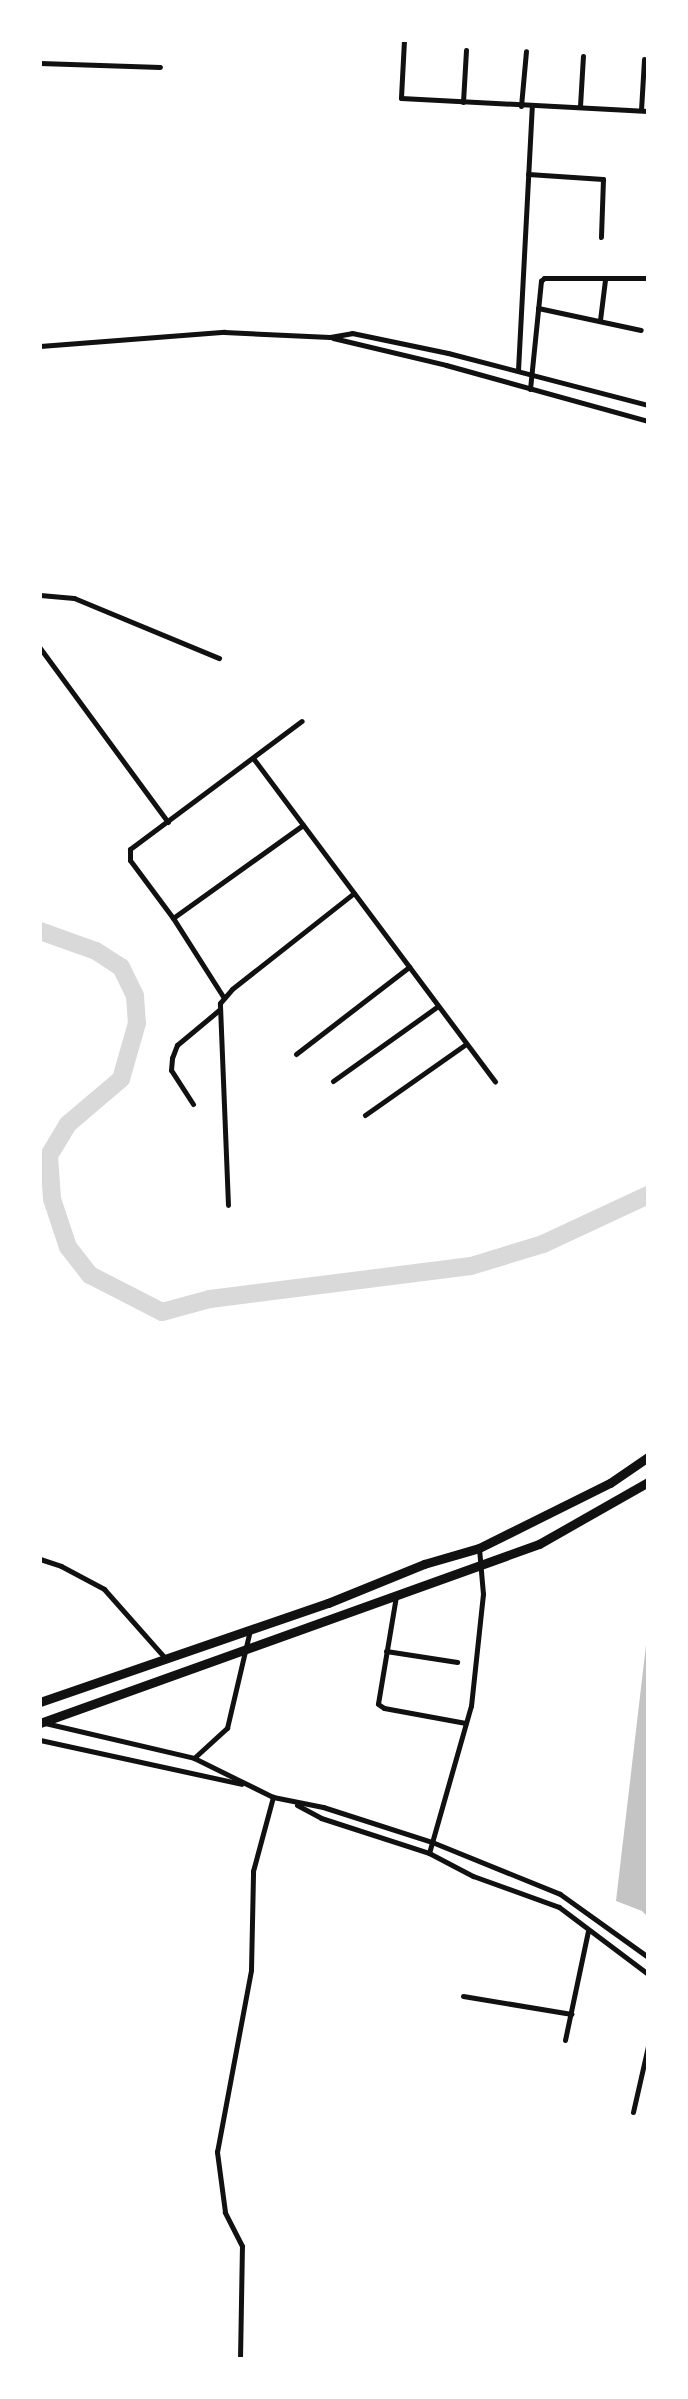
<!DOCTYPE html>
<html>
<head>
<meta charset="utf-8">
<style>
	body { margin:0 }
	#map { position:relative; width:688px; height:2399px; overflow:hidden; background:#fff; font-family:"Golos Text",sans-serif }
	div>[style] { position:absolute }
	.river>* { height:18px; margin:-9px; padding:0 9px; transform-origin:9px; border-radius:9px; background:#d9d9d9 }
	.building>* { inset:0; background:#c4c4c4 }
	.minor>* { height:5px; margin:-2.5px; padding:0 2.5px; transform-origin:2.5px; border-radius:2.5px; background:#111 }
	.primary>* { height:9px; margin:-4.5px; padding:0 4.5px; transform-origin:4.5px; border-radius:4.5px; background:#111 }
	span { translate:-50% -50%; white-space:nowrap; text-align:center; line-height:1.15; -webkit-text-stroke:5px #fff; paint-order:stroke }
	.frame { position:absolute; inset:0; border:42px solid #fff; pointer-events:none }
</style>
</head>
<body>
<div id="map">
	<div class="river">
		<i style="left:40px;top:931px;width:59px;rotate:19.7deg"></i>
		<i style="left:96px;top:951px;width:30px;rotate:33deg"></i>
		<i style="left:121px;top:967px;width:32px;rotate:64deg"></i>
		<i style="left:135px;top:996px;width:27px;rotate:86deg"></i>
		<i style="left:137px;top:1023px;width:58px;rotate:105.9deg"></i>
		<i style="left:121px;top:1079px;width:70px;rotate:139.7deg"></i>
		<i style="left:68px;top:1124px;width:37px;rotate:121deg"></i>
		<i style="left:49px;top:1156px;width:43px;rotate:86deg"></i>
		<i style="left:52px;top:1199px;width:51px;rotate:71.6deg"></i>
		<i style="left:68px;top:1247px;width:36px;rotate:52deg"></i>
		<i style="left:90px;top:1275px;width:81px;rotate:27.2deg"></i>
		<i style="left:162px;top:1312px;width:50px;rotate:-15.2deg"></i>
		<i style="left:210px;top:1299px;width:263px;rotate:-7.2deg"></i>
		<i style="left:471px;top:1266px;width:75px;rotate:-17deg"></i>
		<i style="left:543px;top:1244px;width:116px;rotate:-25deg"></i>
	</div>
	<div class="building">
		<i style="clip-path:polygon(646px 1645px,648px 1645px,648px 1917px,642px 1911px,616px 1901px)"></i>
	</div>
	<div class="minor">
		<i style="left:404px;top:40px;width:58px;rotate:93deg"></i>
		<i style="left:401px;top:98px;width:247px;rotate:3deg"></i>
		<i style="left:40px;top:63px;width:120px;rotate:1.9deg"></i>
		<i style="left:463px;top:102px;width:52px;rotate:-86.7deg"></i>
		<i style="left:521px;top:106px;width:55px;rotate:-84.8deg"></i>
		<i style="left:580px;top:106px;width:50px;rotate:-86.6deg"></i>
		<i style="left:641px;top:110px;width:51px;rotate:-86.6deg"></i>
		<i style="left:528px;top:174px;width:75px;rotate:3.8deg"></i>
		<i style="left:603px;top:179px;width:58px;rotate:92deg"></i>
		<i style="left:538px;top:308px;width:105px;rotate:12.1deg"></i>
		<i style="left:600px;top:320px;width:40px;rotate:-82.9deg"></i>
		<i style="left:333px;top:338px;width:116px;rotate:13.4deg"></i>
		<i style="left:446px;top:365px;width:210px;rotate:15.5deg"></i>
		<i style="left:40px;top:346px;width:185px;rotate:-4.4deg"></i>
		<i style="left:224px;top:332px;width:106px;rotate:2.7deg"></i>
		<i style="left:330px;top:337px;width:22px;rotate:-10deg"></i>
		<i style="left:352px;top:333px;width:98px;rotate:11.8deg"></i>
		<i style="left:448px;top:353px;width:207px;rotate:14.6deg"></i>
		<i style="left:518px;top:370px;width:263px;rotate:-87deg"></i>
		<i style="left:530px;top:389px;width:109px;rotate:-84.2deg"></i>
		<i style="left:541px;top:281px;width:4px;rotate:-45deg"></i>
		<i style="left:544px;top:278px;width:104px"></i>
		<i style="left:40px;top:595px;width:34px;rotate:5deg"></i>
		<i style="left:74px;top:598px;width:157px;rotate:22.5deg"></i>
		<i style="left:40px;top:648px;width:216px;rotate:53.7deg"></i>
		<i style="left:253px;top:758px;width:404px;rotate:53.2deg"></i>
		<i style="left:173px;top:918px;width:160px;rotate:-35.6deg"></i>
		<i style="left:224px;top:998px;width:95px;rotate:-122.5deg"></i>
		<i style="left:173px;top:918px;width:72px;rotate:-126.6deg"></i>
		<i style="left:130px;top:860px;width:11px;rotate:-90deg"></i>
		<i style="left:130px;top:849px;width:214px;rotate:-36.7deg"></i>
		<i style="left:296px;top:1054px;width:143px;rotate:-37.6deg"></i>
		<i style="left:333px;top:1081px;width:129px;rotate:-35.5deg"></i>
		<i style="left:193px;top:1104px;width:40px;rotate:-122.9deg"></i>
		<i style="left:171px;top:1070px;width:12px;rotate:-85deg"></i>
		<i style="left:172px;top:1058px;width:14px;rotate:-69deg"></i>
		<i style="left:177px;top:1045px;width:55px;rotate:-39.8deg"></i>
		<i style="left:365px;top:1115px;width:123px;rotate:-35.1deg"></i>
		<i style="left:228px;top:1205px;width:202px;rotate:-92.3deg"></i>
		<i style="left:220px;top:1003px;width:18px;rotate:-49deg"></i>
		<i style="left:232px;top:989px;width:155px;rotate:-38.2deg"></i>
		<i style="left:40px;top:1559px;width:22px;rotate:18deg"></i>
		<i style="left:61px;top:1566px;width:49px;rotate:28.1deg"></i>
		<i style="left:104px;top:1589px;width:94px;rotate:48.5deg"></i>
		<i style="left:396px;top:1596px;width:109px;rotate:99.5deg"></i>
		<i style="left:378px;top:1704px;width:7px;rotate:34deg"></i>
		<i style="left:384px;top:1708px;width:83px;rotate:10.4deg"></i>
		<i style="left:386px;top:1651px;width:72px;rotate:8.8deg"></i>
		<i style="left:45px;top:1723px;width:153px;rotate:13.2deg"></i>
		<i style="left:194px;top:1758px;width:88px;rotate:26.3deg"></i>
		<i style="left:273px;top:1797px;width:51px;rotate:11.3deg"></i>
		<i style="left:323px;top:1807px;width:114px;rotate:17.8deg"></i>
		<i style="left:432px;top:1842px;width:138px;rotate:22.1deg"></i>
		<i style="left:560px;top:1894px;width:108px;rotate:35.6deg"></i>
		<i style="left:40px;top:1740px;width:206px;rotate:12.3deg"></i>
		<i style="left:194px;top:1758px;width:45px;rotate:-42.3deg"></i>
		<i style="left:227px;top:1728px;width:101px;rotate:-76.8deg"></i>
		<i style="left:297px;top:1805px;width:27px;rotate:28deg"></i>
		<i style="left:321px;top:1818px;width:114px;rotate:18deg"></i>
		<i style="left:429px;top:1853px;width:50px;rotate:27.6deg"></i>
		<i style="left:473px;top:1876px;width:91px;rotate:19.8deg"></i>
		<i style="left:559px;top:1907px;width:111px;rotate:37deg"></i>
		<i style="left:429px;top:1853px;width:153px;rotate:-74.1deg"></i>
		<i style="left:471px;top:1706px;width:113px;rotate:-83.9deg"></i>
		<i style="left:483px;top:1594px;width:46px;rotate:-95deg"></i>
		<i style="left:463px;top:1996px;width:110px;rotate:9.4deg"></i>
		<i style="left:565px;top:2040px;width:111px;rotate:-78.1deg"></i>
		<i style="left:633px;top:2112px;width:68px;rotate:-77.2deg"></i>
		<i style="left:240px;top:2359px;width:113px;rotate:-89deg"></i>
		<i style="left:242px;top:2246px;width:38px;rotate:-117deg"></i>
		<i style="left:225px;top:2212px;width:61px;rotate:-97.6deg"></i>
		<i style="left:217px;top:2152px;width:185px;rotate:-79.4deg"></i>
		<i style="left:251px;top:1970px;width:99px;rotate:-88.8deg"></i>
		<i style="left:253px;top:1871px;width:77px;rotate:-74.9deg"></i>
	</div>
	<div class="primary">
		<i style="left:40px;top:1702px;width:305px;rotate:-19deg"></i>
		<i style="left:328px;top:1603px;width:104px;rotate:-22.1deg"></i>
		<i style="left:424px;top:1564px;width:57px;rotate:-16.2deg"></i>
		<i style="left:479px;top:1548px;width:146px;rotate:-26.4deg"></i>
		<i style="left:610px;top:1483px;width:46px;rotate:-34.4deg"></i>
		<i style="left:40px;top:1723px;width:530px;rotate:-19.73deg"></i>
		<i style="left:539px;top:1544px;width:125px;rotate:-29.6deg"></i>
	</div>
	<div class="frame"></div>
</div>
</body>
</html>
